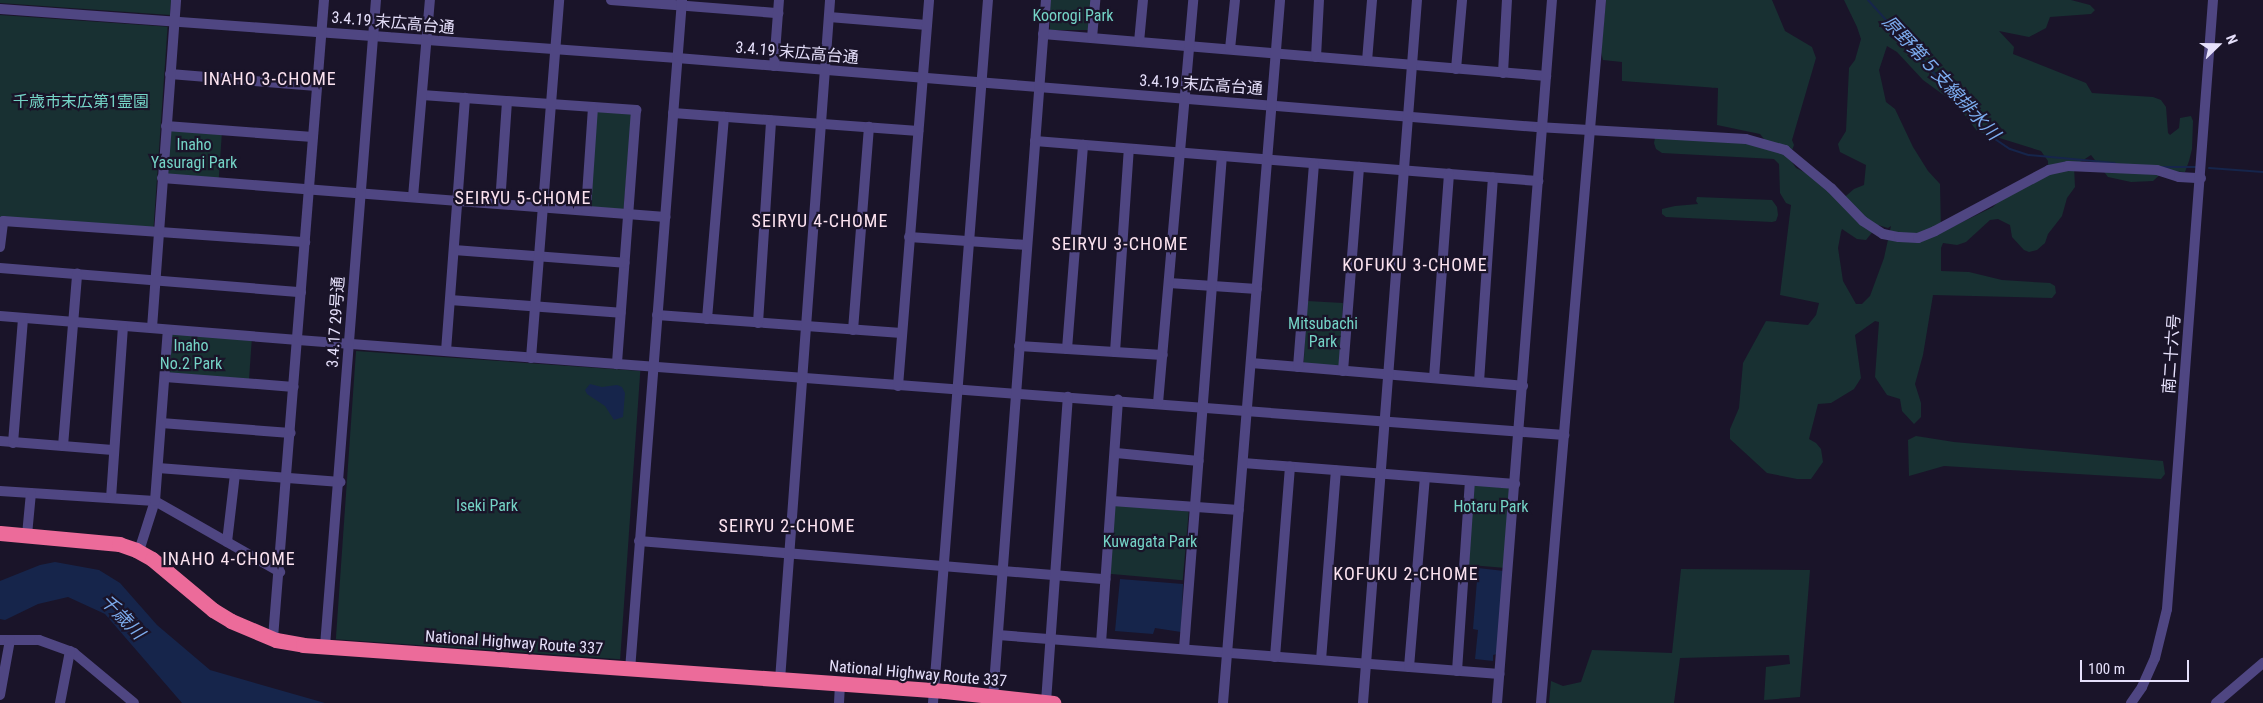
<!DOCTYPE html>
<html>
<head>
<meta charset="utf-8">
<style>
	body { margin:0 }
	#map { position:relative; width:2263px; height:703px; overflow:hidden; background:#1a1429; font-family:"Roboto Condensed","Noto Sans JP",sans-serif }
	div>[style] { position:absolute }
	.green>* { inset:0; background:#183032; transform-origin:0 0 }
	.water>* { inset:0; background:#16254b }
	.stream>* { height:2px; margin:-1px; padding:0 1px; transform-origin:1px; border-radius:1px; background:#16254b }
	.minor>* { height:10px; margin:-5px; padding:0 5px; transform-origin:5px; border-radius:5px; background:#4f4682 }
	.highway>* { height:15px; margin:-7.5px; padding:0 7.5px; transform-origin:7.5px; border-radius:7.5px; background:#ec6b9a }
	span { translate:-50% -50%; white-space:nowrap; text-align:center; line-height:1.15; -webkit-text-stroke:4.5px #1a1429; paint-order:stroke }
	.park-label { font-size:16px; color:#74d3c6 }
	.street-label { font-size:16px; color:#e6e0fb }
	.water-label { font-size:18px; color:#7cacee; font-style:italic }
	.neighbourhood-label { font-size:18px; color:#fbe2ef; letter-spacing:1px }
	.north { position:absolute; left:2193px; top:20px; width:50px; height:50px; -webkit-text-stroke:4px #1a1429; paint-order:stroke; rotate:68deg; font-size:14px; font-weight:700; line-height:20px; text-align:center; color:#e6e0fb }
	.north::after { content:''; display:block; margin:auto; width:18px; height:22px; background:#e6e0fb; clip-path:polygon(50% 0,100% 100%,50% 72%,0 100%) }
	.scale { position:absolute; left:2080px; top:660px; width:109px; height:22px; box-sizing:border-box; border:2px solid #e6e0fb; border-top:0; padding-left:6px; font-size:15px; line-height:18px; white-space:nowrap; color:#e6e0fb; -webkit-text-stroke:4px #1a1429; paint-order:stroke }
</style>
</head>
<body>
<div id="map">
	<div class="green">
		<i style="clip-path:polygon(0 0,171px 0,170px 15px,0 3px)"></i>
		<i style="left:1050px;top:0;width:41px;height:30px"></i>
		<i style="clip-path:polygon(evenodd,1606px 0,1772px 0,1785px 31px,1812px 47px,1816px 58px,1792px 140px,1794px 145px,1789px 158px,1796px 168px,1814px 177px,1840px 201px,1854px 189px,1864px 185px,1866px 165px,1840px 152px,1838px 144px,1846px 131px,1849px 68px,1855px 60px,1861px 39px,1857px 27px,1844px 0,2071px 0,2090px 5px,2095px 10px,2091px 14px,2050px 17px,2046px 28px,2029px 37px,1999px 31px,2014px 47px,2013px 54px,2086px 83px,2092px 93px,2153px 97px,2161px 100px,2166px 107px,2168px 133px,2170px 135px,2179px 128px,2180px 118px,2191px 116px,2193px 121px,2192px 149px,2189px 161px,2185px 172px,2164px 171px,2153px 181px,2131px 182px,2108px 177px,2091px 155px,2074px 166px,2075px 187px,2067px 198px,2062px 216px,2048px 234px,2045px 243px,2037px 250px,2029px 252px,2024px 250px,2012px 237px,2010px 225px,1998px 219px,1990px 220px,1966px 242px,1957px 245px,1943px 243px,1941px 248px,1941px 271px,1969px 272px,2002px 280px,2050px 283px,2055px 286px,2056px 293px,2052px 298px,1933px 295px,1923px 355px,1915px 384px,1921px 403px,1921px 417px,1914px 424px,1902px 411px,1900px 399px,1887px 395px,1875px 377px,1879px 322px,1875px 321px,1855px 335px,1861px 378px,1854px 389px,1831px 403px,1818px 404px,1809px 439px,1816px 443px,1821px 449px,1823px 462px,1811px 479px,1797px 479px,1767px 473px,1730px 439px,1730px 429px,1739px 408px,1743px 363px,1766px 321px,1808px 325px,1816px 315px,1819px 303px,1780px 295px,1791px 205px,1786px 203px,1780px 193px,1779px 164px,1774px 159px,1662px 153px,1656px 149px,1654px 143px,1655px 138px,1669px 129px,1720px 141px,1764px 139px,1760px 134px,1717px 125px,1718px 88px,1622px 81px,1622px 62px,1603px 60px,1601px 52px,1606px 0,1887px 46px,1897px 52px,1923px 80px,1956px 104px,1977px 131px,2041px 151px,2048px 161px,2048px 175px,2001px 199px,1993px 207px,1952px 227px,1941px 230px,1940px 184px,1928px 171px,1913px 147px,1895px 109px,1886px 102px,1879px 70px,1887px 46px,1606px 0,1878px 225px,1888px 228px,1891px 226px,1884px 258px,1870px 296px,1862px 304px,1856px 304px,1843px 281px,1838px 248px,1841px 232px,1842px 229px,1857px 239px,1866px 240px,1878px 225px)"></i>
		<i style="left:0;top:15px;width:168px;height:203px;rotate:4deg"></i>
		<i style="left:597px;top:111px;width:35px;height:96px;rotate:5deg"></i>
		<i style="left:171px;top:130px;width:51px;height:45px;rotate:4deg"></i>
		<i style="clip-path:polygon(1697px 197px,1772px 200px,1777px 207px,1778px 215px,1776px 221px,1772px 222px,1666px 217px,1662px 214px,1662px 209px,1675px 206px,1698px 204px,1696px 201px)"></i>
		<i style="left:1307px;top:301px;width:36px;height:63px;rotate:3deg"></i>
		<i style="left:172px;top:334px;width:80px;height:41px;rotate:4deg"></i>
		<i style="left:356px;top:351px;width:285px;height:289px;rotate:4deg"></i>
		<i style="clip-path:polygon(1916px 436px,1954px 442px,2163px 461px,2165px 474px,2161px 479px,1944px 466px,1909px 476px,1908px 440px)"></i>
		<i style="left:1474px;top:485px;width:36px;height:80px;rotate:5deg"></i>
		<i style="left:1115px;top:505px;width:74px;height:69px;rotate:5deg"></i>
		<i style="clip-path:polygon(1681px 569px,1810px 570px,1800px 697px,1764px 700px,1766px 667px,1790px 664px,1789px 655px,1680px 658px,1674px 703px,1549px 703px,1551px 681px,1563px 686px,1581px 682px,1592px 650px,1672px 653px)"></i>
	</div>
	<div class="water">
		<i style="clip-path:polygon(590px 384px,602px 387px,617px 385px,622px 387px,625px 393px,623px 417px,614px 420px,605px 406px,587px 394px,585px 390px)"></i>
		<i style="clip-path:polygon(55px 562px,99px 570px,120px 583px,157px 625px,210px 670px,325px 703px,182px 703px,105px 614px,68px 597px,38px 604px,5px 620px,0 619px,0 581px,40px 565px)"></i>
		<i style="clip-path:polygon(1478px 568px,1504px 571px,1497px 654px,1493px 655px,1493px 661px,1475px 659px,1478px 630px,1473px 629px)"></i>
		<i style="clip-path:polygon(1120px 579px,1183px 584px,1181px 632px,1155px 628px,1153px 634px,1115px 631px)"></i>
	</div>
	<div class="stream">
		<i style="left:1868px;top:0;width:185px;rotate:47.9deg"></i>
		<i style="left:1992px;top:137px;width:22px;rotate:34deg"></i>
		<i style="left:2010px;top:149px;width:20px;rotate:18deg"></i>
		<i style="left:2029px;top:155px;width:86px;rotate:5.3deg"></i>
		<i style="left:2162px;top:167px;width:35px"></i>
		<i style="left:2209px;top:168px;width:54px;rotate:4.2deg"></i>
	</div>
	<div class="minor">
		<i style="left:611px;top:0;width:168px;rotate:4.5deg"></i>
		<i style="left:0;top:9px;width:679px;rotate:4.14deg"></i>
		<i style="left:677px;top:58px;width:863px;rotate:4.59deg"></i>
		<i style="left:1537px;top:127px;width:209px;rotate:3.3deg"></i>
		<i style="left:1746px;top:139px;width:41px;rotate:15.8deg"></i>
		<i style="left:1785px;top:150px;width:60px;rotate:39.6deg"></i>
		<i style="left:1831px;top:188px;width:46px;rotate:45.9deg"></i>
		<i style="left:1863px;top:221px;width:24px;rotate:33deg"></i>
		<i style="left:1883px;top:234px;width:16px;rotate:11deg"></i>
		<i style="left:1899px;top:237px;width:19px;rotate:3deg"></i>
		<i style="left:1918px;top:238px;width:18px;rotate:-22deg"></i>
		<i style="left:1935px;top:231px;width:129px;rotate:-28.2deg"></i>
		<i style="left:2049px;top:170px;width:19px;rotate:-12deg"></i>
		<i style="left:2068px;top:166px;width:89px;rotate:2.6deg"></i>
		<i style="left:2157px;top:170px;width:23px;rotate:18deg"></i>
		<i style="left:2179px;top:177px;width:22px;rotate:3deg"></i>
		<i style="left:829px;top:17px;width:98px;rotate:4.7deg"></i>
		<i style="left:1043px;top:34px;width:505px;rotate:4.77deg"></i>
		<i style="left:1092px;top:38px;width:38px;rotate:-85deg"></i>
		<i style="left:1139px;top:42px;width:42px;rotate:-84.6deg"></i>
		<i style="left:1230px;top:49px;width:49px;rotate:-84.2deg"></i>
		<i style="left:1316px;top:57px;width:57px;rotate:-87deg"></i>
		<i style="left:1367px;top:61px;width:61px;rotate:-85.3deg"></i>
		<i style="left:774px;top:66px;width:66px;rotate:-85.7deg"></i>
		<i style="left:1456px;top:69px;width:69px;rotate:-85deg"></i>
		<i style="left:1503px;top:73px;width:73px;rotate:-86.9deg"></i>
		<i style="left:170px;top:74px;width:147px;rotate:4.7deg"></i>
		<i style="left:422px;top:95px;width:215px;rotate:4deg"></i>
		<i style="left:636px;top:110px;width:255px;rotate:94.3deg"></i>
		<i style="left:673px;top:113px;width:246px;rotate:4.2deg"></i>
		<i style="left:166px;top:126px;width:147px;rotate:4.3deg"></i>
		<i style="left:1035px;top:141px;width:505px;rotate:4.55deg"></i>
		<i style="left:162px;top:178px;width:505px;rotate:4.43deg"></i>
		<i style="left:413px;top:197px;width:198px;rotate:-85.1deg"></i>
		<i style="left:500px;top:204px;width:103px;rotate:-86.1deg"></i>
		<i style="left:586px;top:210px;width:103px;rotate:-86.1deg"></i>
		<i style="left:909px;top:237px;width:118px;rotate:3.9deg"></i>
		<i style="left:0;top:247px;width:26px;rotate:-83deg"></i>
		<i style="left:3px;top:221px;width:303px;rotate:4deg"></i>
		<i style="left:454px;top:250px;width:171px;rotate:4.3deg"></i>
		<i style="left:0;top:268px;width:302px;rotate:4.6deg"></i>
		<i style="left:1169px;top:283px;width:88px;rotate:3.9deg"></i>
		<i style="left:450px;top:300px;width:171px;rotate:4.3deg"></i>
		<i style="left:657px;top:315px;width:245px;rotate:4.2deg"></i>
		<i style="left:0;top:316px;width:299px;rotate:4.6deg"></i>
		<i style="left:298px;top:340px;width:1270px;rotate:4.29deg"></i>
		<i style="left:707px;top:319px;width:203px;rotate:-85.2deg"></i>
		<i style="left:758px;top:323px;width:203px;rotate:-86.3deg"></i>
		<i style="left:152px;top:328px;width:329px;rotate:-85.8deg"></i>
		<i style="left:853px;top:330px;width:204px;rotate:-85.5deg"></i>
		<i style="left:1019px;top:346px;width:144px;rotate:3.6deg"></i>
		<i style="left:1067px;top:349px;width:205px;rotate:-85.5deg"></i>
		<i style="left:446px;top:351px;width:254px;rotate:-85.7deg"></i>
		<i style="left:1115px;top:352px;width:203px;rotate:-86.1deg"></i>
		<i style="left:531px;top:358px;width:359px;rotate:-85.5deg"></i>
		<i style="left:1251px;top:363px;width:273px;rotate:4.8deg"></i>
		<i style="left:1298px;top:367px;width:204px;rotate:-85.5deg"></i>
		<i style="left:1343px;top:371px;width:205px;rotate:-85.5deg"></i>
		<i style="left:165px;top:377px;width:129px;rotate:4.4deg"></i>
		<i style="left:1434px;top:378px;width:205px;rotate:-85.8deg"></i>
		<i style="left:1479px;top:382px;width:205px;rotate:-86.1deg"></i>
		<i style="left:898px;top:386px;width:387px;rotate:-85.4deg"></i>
		<i style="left:1158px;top:403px;width:405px;rotate:-85deg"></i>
		<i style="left:161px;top:423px;width:130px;rotate:4.4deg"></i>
		<i style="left:0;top:441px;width:113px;rotate:4.6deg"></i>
		<i style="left:13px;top:443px;width:125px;rotate:-85.4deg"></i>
		<i style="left:63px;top:446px;width:173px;rotate:-85.3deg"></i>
		<i style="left:1116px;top:453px;width:83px;rotate:5.5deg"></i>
		<i style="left:1243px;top:463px;width:273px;rotate:4.4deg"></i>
		<i style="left:158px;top:468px;width:183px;rotate:4.4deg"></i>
		<i style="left:0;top:491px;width:155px;rotate:3.7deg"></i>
		<i style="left:155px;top:501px;width:144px;rotate:29.6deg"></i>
		<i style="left:111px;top:498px;width:172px;rotate:-86deg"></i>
		<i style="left:1112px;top:501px;width:127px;rotate:4.1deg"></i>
		<i style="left:27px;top:535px;width:42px;rotate:-84.6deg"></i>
		<i style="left:639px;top:541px;width:468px;rotate:4.7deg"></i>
		<i style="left:227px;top:542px;width:68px;rotate:-83.3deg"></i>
		<i style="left:139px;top:551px;width:52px;rotate:-72.3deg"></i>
		<i style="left:155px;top:501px;width:171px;rotate:-85.7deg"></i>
		<i style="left:998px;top:635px;width:503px;rotate:4.45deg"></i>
		<i style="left:273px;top:638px;width:640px;rotate:-85.43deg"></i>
		<i style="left:0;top:640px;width:39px"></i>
		<i style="left:39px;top:640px;width:37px;rotate:20deg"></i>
		<i style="left:74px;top:653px;width:78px;rotate:39.8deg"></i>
		<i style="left:1101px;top:643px;width:244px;rotate:-86deg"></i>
		<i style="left:325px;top:646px;width:648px;rotate:-85.49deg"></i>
		<i style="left:1184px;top:649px;width:493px;rotate:-85.6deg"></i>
		<i style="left:1275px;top:657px;width:191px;rotate:-85.5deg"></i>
		<i style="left:1321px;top:660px;width:190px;rotate:-85.5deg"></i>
		<i style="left:1409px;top:667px;width:190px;rotate:-85.2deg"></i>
		<i style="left:630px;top:670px;width:672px;rotate:-85.56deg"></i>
		<i style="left:1457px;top:671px;width:190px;rotate:-86.1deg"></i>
		<i style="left:780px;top:680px;width:682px;rotate:-85.79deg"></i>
		<i style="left:0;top:695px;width:56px;rotate:-79.7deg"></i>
		<i style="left:993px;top:698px;width:700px;rotate:-85.66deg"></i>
		<i style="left:1046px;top:702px;width:306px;rotate:-85.9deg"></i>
		<i style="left:60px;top:703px;width:53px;rotate:-79.1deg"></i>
		<i style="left:839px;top:703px;width:19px;rotate:-87deg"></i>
		<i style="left:933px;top:703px;width:705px;rotate:-85.53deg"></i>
		<i style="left:1223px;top:703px;width:705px;rotate:-85.36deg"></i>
		<i style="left:1363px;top:703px;width:705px;rotate:-85.61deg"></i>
		<i style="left:1497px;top:703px;width:705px;rotate:-85.53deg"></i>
		<i style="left:1541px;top:703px;width:706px;rotate:-85.12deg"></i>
		<i style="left:2131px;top:703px;width:19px;rotate:-55deg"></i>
		<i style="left:2142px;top:687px;width:32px;rotate:-66deg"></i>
		<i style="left:2155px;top:658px;width:50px;rotate:-76.2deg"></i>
		<i style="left:2167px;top:609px;width:611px;rotate:-85.68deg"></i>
		<i style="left:2216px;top:703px;width:62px;rotate:-40.4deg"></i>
	</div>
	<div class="highway">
		<i style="left:0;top:533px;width:120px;rotate:5.3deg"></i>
		<i style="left:119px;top:544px;width:18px;rotate:19deg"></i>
		<i style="left:136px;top:550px;width:18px;rotate:29deg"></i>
		<i style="left:152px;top:559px;width:80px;rotate:39.9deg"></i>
		<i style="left:213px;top:610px;width:21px;rotate:31deg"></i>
		<i style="left:231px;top:621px;width:49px;rotate:22.9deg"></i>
		<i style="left:276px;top:640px;width:27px;rotate:10deg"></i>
		<i style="left:303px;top:645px;width:644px;rotate:4.1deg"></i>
		<i style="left:945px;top:691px;width:109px;rotate:6.3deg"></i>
	</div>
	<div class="park-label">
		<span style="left:1073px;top:16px">Koorogi Park</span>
		<span style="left:81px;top:102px">千歳市末広第1霊園</span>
		<span style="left:194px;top:154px">Inaho<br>Yasuragi Park</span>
		<span style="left:1323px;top:333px">Mitsubachi<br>Park</span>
		<span style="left:191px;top:355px">Inaho<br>No.2 Park</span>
		<span style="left:487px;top:506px">Iseki Park</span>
		<span style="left:1491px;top:507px">Hotaru Park</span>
		<span style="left:1150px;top:542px">Kuwagata Park</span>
	</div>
	<div class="street-label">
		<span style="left:393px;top:23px;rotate:5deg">3.4.19 末広高台通</span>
		<span style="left:797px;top:53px;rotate:5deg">3.4.19 末広高台通</span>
		<span style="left:1201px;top:85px;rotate:4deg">3.4.19 末広高台通</span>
		<span style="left:336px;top:322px;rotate:-86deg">3.4.17 29号通</span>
		<span style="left:2172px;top:354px;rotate:-86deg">南二十六号</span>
		<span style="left:514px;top:643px;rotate:4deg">National Highway Route 337</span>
		<span style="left:918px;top:674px;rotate:5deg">National Highway Route 337</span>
	</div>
	<div class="water-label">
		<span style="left:1941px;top:78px;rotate:47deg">原野第５支線排水川</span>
		<span style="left:122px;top:617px;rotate:46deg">千歳川</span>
	</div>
	<div class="neighbourhood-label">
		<span style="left:270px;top:79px">INAHO 3-CHOME</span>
		<span style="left:523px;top:198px">SEIRYU 5-CHOME</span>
		<span style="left:820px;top:221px">SEIRYU 4-CHOME</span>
		<span style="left:1120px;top:244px">SEIRYU 3-CHOME</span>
		<span style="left:1415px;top:265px">KOFUKU 3-CHOME</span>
		<span style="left:787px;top:526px">SEIRYU 2-CHOME</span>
		<span style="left:229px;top:559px">INAHO 4-CHOME</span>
		<span style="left:1406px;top:574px">KOFUKU 2-CHOME</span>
	</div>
	<div class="north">N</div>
	<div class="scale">100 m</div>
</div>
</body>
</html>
